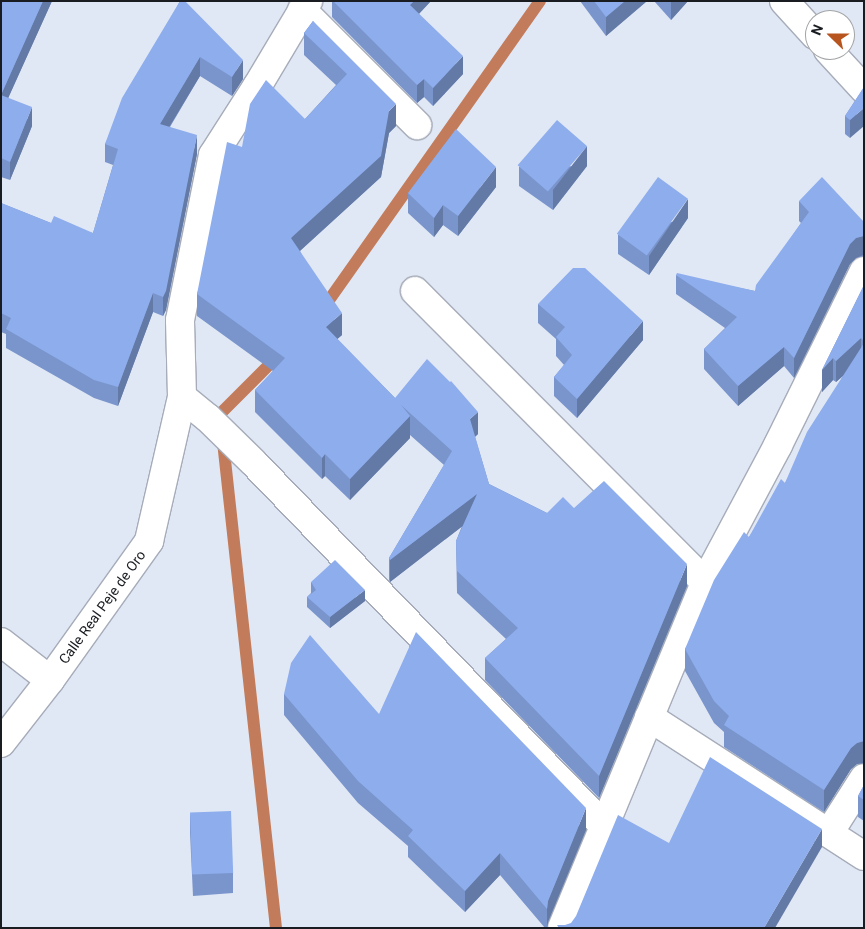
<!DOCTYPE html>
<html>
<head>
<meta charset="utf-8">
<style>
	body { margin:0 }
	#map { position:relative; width:865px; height:929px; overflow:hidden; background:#e1e8f5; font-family:Roboto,sans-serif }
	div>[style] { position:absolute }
	.stream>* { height:12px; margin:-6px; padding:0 6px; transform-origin:6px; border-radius:6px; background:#c27c5b }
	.roads { filter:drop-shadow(1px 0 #a6acb9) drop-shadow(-1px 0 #a6acb9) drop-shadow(0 1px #a6acb9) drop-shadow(0 -1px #a6acb9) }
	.minor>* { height:28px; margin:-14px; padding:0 14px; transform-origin:14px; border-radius:14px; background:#fff }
	.wall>* { inset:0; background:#7a95cc }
	.shaded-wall>* { inset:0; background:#6379a6 }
	.building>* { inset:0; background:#8eaded; transform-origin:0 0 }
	span { translate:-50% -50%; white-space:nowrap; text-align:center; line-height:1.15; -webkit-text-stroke:4.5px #fff; paint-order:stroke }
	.street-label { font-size:14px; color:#191c20 }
	.frame { position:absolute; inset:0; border:2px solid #191c20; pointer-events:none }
	.north { position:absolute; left:805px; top:10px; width:50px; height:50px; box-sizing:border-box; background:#fff; border:1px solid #a3a4a6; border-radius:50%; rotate:292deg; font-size:14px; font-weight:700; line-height:20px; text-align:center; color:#191c20 }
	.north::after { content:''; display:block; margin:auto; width:18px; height:22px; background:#b8551e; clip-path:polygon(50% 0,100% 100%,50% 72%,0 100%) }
</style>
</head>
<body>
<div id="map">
	<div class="stream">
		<i style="left:322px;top:310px;width:378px;rotate:-54.8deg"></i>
		<i style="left:276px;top:928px;width:517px;rotate:-96.22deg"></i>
		<i style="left:220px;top:414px;width:83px;rotate:-45deg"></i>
	</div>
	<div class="roads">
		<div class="minor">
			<i style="left:784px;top:1px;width:46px;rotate:47.6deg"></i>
			<i style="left:302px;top:10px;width:163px;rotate:45deg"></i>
			<i style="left:828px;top:50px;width:53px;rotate:47.3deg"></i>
			<i style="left:415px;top:291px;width:411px;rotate:45.1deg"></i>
			<i style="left:182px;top:397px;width:33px;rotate:39deg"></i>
			<i style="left:208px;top:418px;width:63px;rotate:44.4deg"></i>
			<i style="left:253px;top:462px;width:506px;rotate:46.04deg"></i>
			<i style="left:1px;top:642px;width:62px;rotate:37.8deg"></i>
			<i style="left:649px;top:717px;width:256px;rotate:32.9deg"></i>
			<i style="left:1px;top:743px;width:80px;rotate:-52.1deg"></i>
			<i style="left:50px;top:680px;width:171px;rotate:-54.5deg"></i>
			<i style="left:149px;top:541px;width:148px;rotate:-77.1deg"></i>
			<i style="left:182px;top:397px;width:77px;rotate:-91.5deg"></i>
			<i style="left:180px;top:320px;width:168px;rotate:-78.7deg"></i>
			<i style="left:213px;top:155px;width:83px;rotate:-57.3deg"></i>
			<i style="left:258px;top:85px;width:98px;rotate:-59.2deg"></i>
			<i style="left:829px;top:833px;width:65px;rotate:-57.5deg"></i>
			<i style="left:562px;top:928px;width:374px;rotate:-67.5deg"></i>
			<i style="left:705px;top:582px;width:155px;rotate:-61.9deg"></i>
			<i style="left:778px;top:445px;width:194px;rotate:-63.7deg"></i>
		</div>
	</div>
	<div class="wall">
		<i style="clip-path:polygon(1px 1px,52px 1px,8px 98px,32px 126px,10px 180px,1px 177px)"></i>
		<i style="clip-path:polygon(180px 1px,243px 79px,232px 96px,200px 76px,170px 127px,197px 154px,166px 310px,163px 316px,153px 312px,118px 406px,94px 398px,6px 348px,6px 334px,1px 332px,1px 203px,51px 223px,93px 233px,113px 165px,105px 162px,105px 144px)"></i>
		<i style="clip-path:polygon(332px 1px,431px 1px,419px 14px,463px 74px,433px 106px,424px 97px,417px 103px,332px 17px)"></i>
		<i style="clip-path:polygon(580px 1px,647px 1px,606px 36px)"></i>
		<i style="clip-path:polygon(654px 1px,688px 1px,671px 20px)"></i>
		<i style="clip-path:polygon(313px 21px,396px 126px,389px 133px,381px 177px,300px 251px,342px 335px,337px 339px,395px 398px,478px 434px,475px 437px,489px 484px,547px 513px,574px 508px,687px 586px,599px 798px,485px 680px,485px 658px,506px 639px,457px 593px,456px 541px,462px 526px,390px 582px,389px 580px,389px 558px,444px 465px,410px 435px,410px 438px,350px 500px,325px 476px,322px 479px,255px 412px,255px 390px,273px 371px,197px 316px,197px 294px,242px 147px,305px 119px,336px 85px,304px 55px,304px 33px)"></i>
		<i style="clip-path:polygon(864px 87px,850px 138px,845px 134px,845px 116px)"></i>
		<i style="clip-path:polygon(587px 166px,553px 210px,519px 186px,519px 167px)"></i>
		<i style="clip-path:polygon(496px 187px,458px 236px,443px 225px,434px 237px,408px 213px,408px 193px)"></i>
		<i style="clip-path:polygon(799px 201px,864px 222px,864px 256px,856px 258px,850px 264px,794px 378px,784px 366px,738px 406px,704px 369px,704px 349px,725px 328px,676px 294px,676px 275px,755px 291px,801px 223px,799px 221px)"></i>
		<i style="clip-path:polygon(688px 218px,649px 275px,618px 254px,618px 235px)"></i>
		<i style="clip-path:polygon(864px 285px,864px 763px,857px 764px,851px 769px,824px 812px,724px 747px,724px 732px,714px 723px,685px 671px,685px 649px,749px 537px,785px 483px,843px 376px,836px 382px,833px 380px,822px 392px,822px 370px)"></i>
		<i style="clip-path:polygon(538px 304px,643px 340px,577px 418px,554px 396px,554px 377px,564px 365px,556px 356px,556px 339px,538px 323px)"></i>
		<i style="clip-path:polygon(311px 582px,365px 601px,330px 628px,307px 607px,307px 597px,311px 593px)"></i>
		<i style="clip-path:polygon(284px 694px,379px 714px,586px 830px,548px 922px,547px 928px,545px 928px,500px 875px,465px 912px,408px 857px,408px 846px,358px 803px,284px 715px)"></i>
		<i style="clip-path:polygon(864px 785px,864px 821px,858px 817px,858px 796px)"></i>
		<i style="clip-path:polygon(190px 814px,233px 873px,233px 893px,193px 896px,190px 833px)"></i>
	</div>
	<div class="shaded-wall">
		<i style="clip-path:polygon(43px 1px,52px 1px,1px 114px,1px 95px)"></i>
		<i style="clip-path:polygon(414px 1px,431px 1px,410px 23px,410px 5px)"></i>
		<i style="clip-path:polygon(625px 1px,647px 1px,606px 36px,606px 17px)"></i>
		<i style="clip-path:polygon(671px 1px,688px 1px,671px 20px)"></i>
		<i style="clip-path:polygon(463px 56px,463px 74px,433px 106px,433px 88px)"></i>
		<i style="clip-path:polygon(200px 57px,200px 76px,160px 142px,160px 124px)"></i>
		<i style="clip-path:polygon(243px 60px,243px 79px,232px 96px,232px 77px)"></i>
		<i style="clip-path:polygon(424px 79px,424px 97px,417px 103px,417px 85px)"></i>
		<i style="clip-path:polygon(396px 104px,396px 126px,389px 133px,381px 177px,291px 259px,291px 238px,389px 111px)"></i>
		<i style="clip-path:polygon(32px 107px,32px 126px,10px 180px,10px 162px)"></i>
		<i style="clip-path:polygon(864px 108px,864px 126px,850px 138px,850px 120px)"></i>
		<i style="clip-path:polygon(197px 135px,197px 154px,166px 310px,163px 316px,163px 297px)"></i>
		<i style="clip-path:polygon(587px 146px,587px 166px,553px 210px,553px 190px)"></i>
		<i style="clip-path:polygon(496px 167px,496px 187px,458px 236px,458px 216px)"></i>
		<i style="clip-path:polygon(688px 199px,688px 218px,649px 275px,649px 256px)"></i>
		<i style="clip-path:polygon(443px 205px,443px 225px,434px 237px,434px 218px)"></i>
		<i style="clip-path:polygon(863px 236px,863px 255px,856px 258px,850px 264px,794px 378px,794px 358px,850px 244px,856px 238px)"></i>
		<i style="clip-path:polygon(153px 293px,153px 312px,118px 406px,118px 387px)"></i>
		<i style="clip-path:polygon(342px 313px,342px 335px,326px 349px,326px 327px)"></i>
		<i style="clip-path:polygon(643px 321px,643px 340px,577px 418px,577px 399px)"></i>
		<i style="clip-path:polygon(861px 338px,861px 360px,836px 382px,836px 361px)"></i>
		<i style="clip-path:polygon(784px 347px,784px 366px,738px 406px,738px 386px)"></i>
		<i style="clip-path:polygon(833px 358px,833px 380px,822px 392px,822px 370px)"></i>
		<i style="clip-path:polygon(478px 412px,478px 434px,470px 441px,470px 419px)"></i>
		<i style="clip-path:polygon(410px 416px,410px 438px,350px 500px,350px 479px)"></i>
		<i style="clip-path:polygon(325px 454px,325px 476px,322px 479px,322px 458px)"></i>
		<i style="clip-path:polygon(477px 494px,477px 515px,390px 582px,390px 560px)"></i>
		<i style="clip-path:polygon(687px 564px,687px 586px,599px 798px,599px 776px)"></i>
		<i style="clip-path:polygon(365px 590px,365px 601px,330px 628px,330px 617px)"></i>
		<i style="clip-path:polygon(864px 741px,864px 763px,857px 764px,851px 769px,824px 812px,824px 790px,851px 748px,857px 743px)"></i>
		<i style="clip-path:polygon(586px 808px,586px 830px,548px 922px,547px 928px,547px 909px,548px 901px)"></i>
		<i style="clip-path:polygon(822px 829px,822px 847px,775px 928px,764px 928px)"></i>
		<i style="clip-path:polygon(500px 853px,500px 875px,465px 912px,465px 891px)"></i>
	</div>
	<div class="building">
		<i style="clip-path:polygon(1px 1px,43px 1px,1px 95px)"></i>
		<i style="clip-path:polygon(180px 1px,185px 1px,243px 60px,232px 77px,200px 57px,160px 124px,197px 135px,166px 291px,163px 297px,153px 293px,118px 387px,94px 380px,6px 329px,11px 318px,1px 313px,1px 203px,51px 223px,54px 216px,93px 233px,118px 149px,105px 144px,122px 98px)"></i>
		<i style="clip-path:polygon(333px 1px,414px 1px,410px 5px,463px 56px,433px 88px,424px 79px,417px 85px)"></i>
		<i style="clip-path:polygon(594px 1px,625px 1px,606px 17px)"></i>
		<i style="clip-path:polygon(313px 21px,396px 104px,389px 111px,381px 156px,291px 238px,342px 313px,326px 327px,395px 398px,427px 359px,450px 382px,451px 381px,478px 412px,470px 419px,489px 484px,547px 513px,563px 497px,574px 508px,604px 481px,687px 564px,599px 776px,485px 658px,518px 628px,457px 571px,456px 541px,477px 494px,390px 560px,389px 558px,452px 451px,401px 405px,410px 416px,350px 479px,325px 454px,322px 458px,255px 390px,285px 358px,197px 294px,227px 142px,242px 147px,250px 104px,266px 80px,305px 119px,347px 74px,304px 33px)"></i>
		<i style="clip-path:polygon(864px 87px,864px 108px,850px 120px,845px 116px)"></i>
		<i style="clip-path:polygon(1px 95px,32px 107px,10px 162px,1px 158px)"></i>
		<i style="left:557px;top:120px;width:40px;height:60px;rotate:41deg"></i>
		<i style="clip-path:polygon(456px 129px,496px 167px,458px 216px,443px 205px,434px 218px,408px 193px)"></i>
		<i style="left:658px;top:177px;width:37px;height:70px;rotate:36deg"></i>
		<i style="clip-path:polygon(822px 177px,864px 222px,864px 236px,856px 238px,850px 244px,794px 358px,784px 347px,738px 386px,704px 349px,737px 317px,676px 275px,677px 273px,755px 291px,756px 285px,809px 212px,799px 201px)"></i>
		<i style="clip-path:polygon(573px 268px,585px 268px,643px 321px,577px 399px,554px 377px,572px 355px,556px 337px,565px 327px,538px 304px)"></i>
		<i style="clip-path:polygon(864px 285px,864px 341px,861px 338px,836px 361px,833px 358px,822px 370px)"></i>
		<i style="clip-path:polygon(864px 343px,864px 741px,857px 743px,851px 748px,824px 790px,724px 725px,729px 716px,714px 701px,685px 649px,714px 580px,744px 532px,749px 537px,781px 479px,785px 483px,807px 432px)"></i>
		<i style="clip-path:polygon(335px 560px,365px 590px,330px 617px,307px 597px,316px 590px,311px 582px)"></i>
		<i style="clip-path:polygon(416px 632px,586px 808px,548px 901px,547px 909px,500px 853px,465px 891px,408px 836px,413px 830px,358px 781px,284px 694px,291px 663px,310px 635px,379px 714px)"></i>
		<i style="clip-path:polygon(710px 757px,822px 829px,764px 928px,559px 928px,557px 925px,565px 925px,571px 923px,576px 916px,618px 815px,669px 843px)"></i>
		<i style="clip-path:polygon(864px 785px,864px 800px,858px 796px)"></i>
		<i style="left:231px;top:811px;width:62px;height:41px;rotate:88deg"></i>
	</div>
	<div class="street-label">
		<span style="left:102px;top:607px;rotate:-54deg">Calle Real Peje de Oro</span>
	</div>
	<div class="frame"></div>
	<div class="north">N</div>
</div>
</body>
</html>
